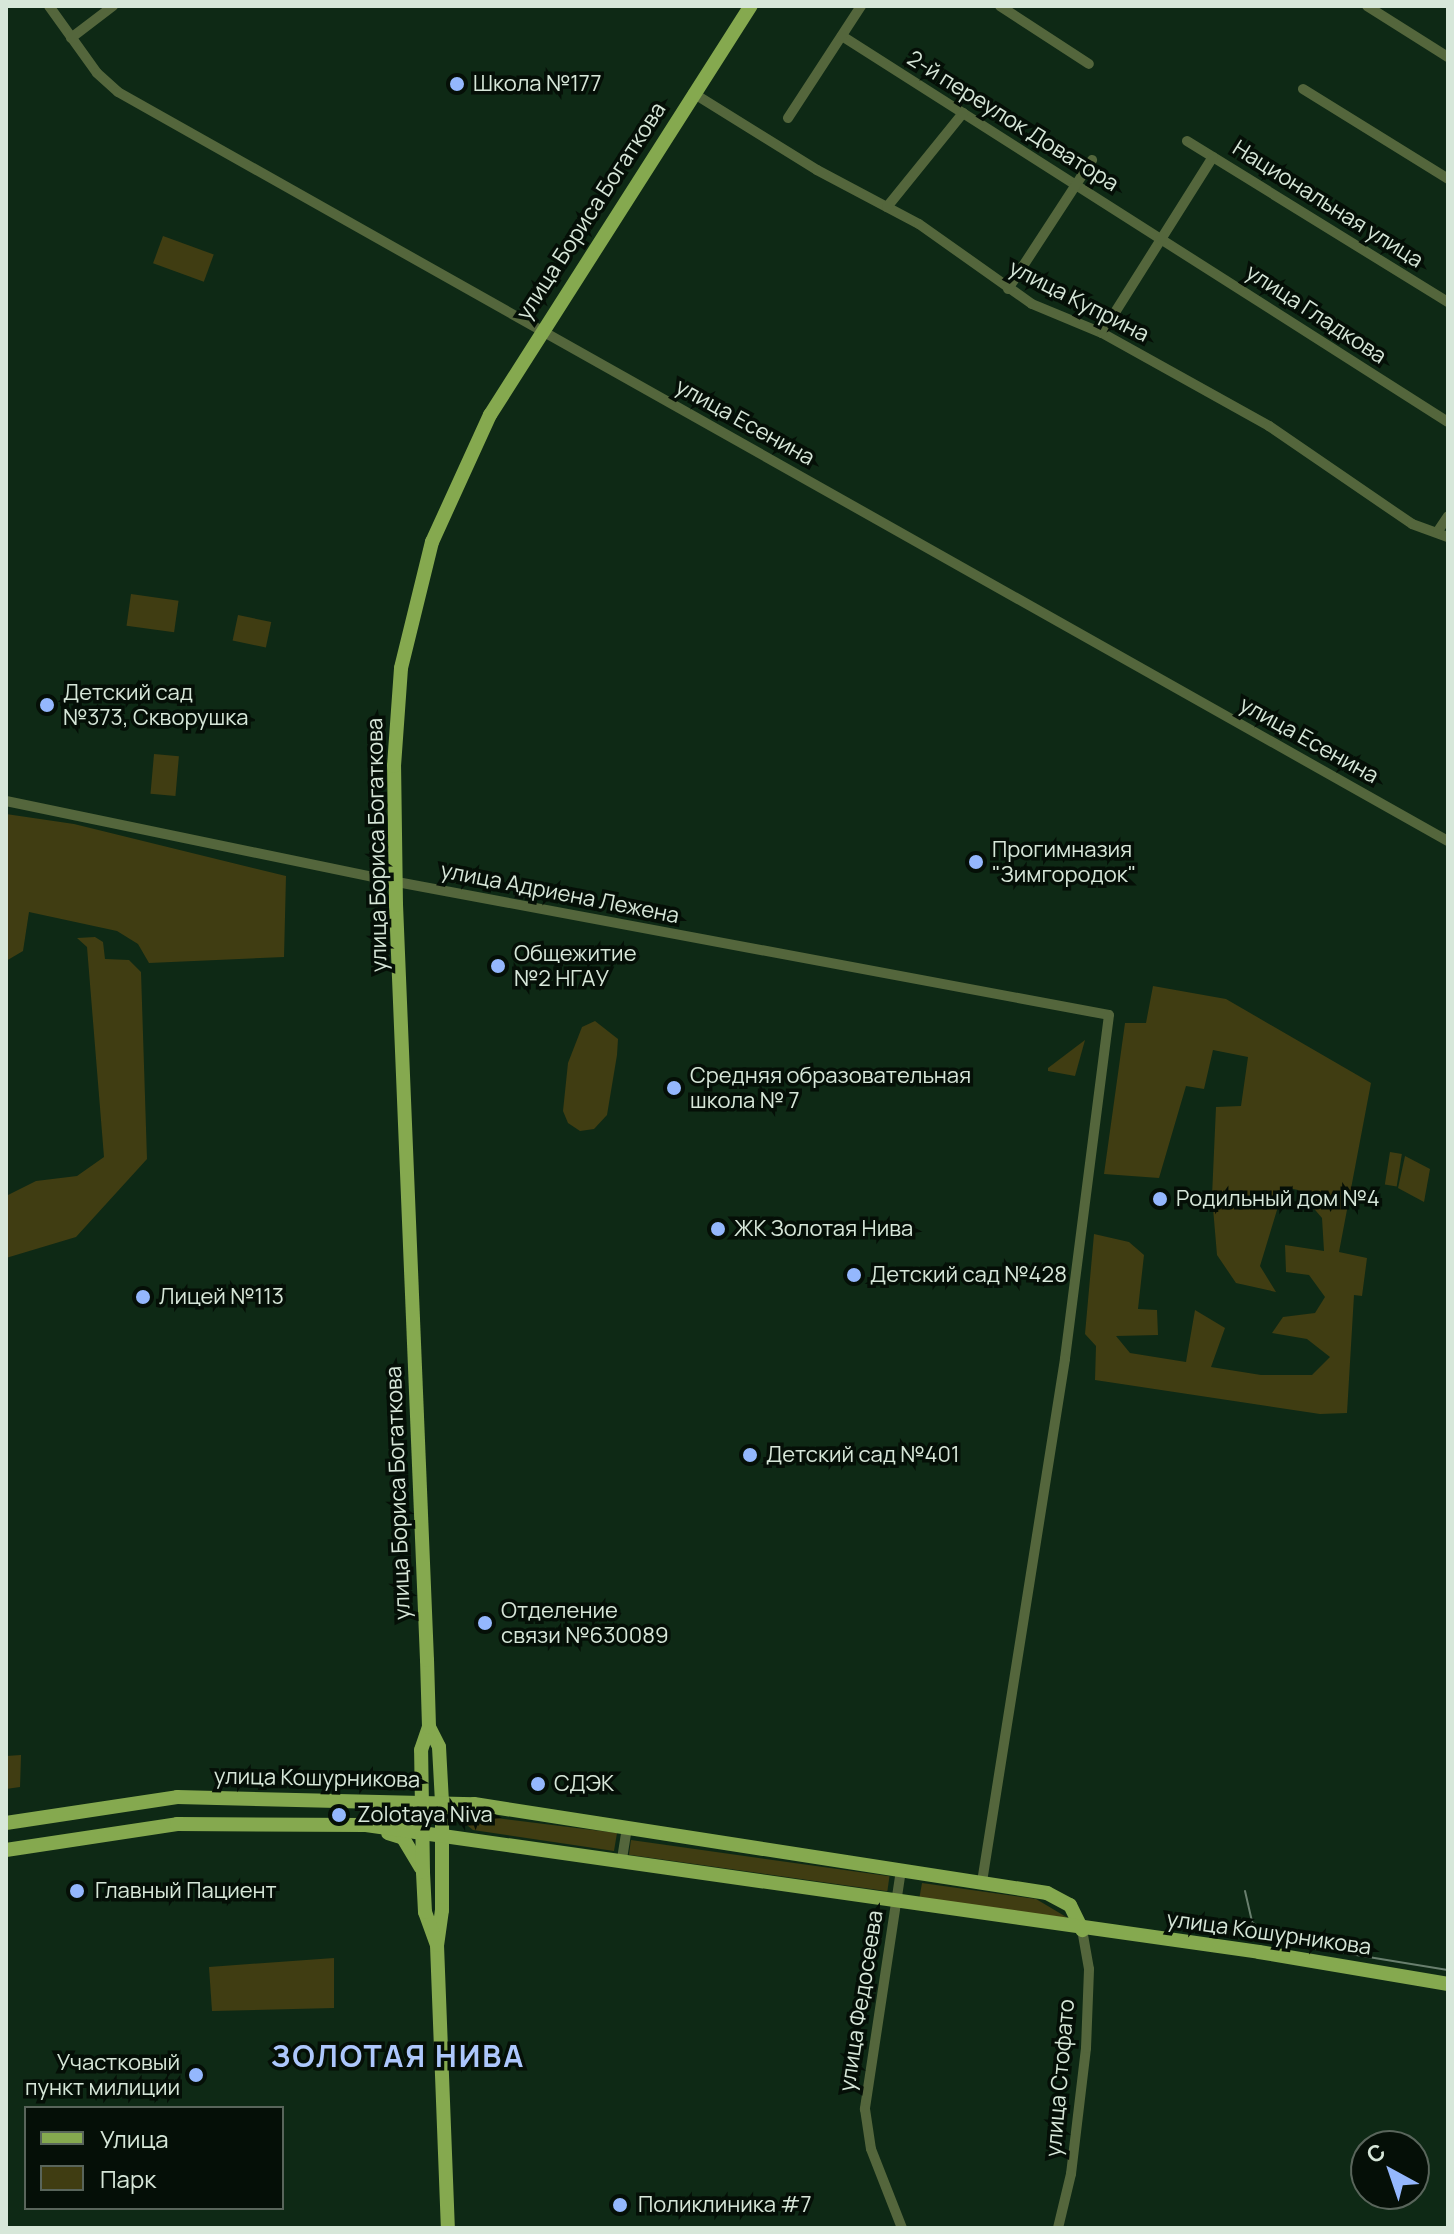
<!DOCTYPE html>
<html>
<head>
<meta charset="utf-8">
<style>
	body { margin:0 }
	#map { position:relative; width:1454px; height:2234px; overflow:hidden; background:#0e2915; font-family:Manrope,sans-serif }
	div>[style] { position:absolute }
	.green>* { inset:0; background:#403d12; transform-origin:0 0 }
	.minor>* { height:10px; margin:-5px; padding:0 5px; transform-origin:5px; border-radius:5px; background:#54663c }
	.major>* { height:14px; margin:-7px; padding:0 7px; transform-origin:7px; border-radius:7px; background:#85a94f }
	.tram>* { height:2px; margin:-1px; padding:0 1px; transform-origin:1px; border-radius:1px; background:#697f6e }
	.dots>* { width:22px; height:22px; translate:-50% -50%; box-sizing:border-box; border:4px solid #050f07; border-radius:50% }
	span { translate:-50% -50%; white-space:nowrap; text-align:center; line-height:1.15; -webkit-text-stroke:7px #050f07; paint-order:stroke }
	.poi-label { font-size:22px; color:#d7e7d9 }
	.left { translate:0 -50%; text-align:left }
	.right { translate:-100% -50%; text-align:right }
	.street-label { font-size:22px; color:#d7e7d9 }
	.district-label { font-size:30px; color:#adc7fc; font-weight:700; letter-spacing:2px }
	.frame { position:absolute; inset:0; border:8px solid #d7e7d9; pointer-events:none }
	.legend { position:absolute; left:24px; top:2106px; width:260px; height:104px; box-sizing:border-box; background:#050f07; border:2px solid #59655b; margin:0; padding:10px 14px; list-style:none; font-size:24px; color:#d7e7d9 }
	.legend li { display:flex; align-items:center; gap:16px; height:40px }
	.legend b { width:40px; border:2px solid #59655b }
	.north { position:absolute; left:1350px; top:2130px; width:80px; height:80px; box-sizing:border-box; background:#050f07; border:2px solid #59655b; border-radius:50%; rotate:320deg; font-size:22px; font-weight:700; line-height:32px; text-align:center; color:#d7e7d9 }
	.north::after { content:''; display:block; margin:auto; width:28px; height:36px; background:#94b7fd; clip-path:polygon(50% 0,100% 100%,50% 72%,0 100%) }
</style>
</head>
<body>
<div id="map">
	<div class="green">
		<i style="left:163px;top:236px;width:54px;height:29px;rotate:20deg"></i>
		<i style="left:131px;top:594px;width:48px;height:32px;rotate:8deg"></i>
		<i style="left:238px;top:615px;width:34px;height:26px;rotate:12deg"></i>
		<i style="left:154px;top:754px;width:25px;height:40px;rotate:5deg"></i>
		<i style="clip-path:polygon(6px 814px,74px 824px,286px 876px,284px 957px,149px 963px,138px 944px,117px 931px,29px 912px,23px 951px,6px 961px)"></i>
		<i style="clip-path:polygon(95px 937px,103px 942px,105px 959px,129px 960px,141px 972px,147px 1159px,76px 1237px,6px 1258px,6px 1196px,36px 1181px,77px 1176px,104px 1157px,87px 947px,77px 938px)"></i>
		<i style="clip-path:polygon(1153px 986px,1226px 999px,1371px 1083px,1339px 1252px,1367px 1258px,1362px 1296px,1354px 1295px,1347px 1413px,1320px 1414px,1095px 1380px,1096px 1346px,1085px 1334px,1094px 1234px,1129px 1242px,1144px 1255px,1138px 1309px,1157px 1310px,1158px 1335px,1116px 1336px,1130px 1353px,1186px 1362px,1195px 1310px,1225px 1328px,1211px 1367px,1261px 1375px,1312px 1375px,1330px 1357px,1307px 1339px,1272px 1333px,1283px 1317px,1315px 1313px,1325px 1297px,1309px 1275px,1286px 1272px,1285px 1245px,1324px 1251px,1322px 1218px,1298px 1190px,1284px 1187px,1260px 1266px,1276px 1292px,1236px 1283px,1217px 1255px,1212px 1196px,1216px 1107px,1241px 1106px,1248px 1057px,1213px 1050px,1204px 1089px,1186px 1086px,1159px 1178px,1104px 1174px,1125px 1023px,1146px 1023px)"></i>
		<i style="clip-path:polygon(595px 1021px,618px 1039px,617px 1055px,607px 1115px,594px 1129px,580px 1131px,568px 1123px,563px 1111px,568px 1063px,582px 1027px)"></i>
		<i style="clip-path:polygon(1085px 1040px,1075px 1076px,1048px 1071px,1048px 1068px)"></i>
		<i style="left:1390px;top:1152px;width:12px;height:33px;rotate:9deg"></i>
		<i style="clip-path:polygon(1405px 1156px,1430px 1169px,1424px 1202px,1398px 1188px)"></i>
		<i style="clip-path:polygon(21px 1755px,20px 1787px,6px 1789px,6px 1756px)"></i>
		<i style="clip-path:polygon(473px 1815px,617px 1833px,614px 1851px,473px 1830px,467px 1825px)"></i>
		<i style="left:631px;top:1840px;width:261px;height:15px;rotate:8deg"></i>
		<i style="clip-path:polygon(922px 1883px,1036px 1899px,1068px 1918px,919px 1900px)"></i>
		<i style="clip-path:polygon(334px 1958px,334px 2008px,212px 2011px,209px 1967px)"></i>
	</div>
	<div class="minor">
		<i style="left:49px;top:6px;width:82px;rotate:54.4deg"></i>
		<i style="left:97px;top:73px;width:28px;rotate:42deg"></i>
		<i style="left:118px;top:92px;width:1526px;rotate:29.39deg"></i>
		<i style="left:1000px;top:6px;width:106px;rotate:33.1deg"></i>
		<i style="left:1367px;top:6px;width:96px;rotate:32.2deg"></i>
		<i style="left:842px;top:36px;width:718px;rotate:32.5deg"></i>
		<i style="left:71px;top:38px;width:53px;rotate:-37.3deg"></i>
		<i style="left:1303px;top:89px;width:171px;rotate:31.8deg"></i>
		<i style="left:693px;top:93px;width:146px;rotate:31.8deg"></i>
		<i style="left:817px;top:170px;width:115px;rotate:27.9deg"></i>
		<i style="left:919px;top:224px;width:138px;rotate:35.3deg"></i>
		<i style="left:1032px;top:304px;width:76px;rotate:22.5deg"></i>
		<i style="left:1102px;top:333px;width:191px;rotate:29.1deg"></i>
		<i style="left:1269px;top:426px;width:173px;rotate:34.4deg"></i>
		<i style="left:1412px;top:524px;width:38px;rotate:20deg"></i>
		<i style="left:788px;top:118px;width:134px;rotate:-56.9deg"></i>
		<i style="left:1187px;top:141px;width:307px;rotate:31.7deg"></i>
		<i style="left:887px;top:207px;width:121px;rotate:-51deg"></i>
		<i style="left:1008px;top:289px;width:154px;rotate:-56.9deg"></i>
		<i style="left:1102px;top:333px;width:208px;rotate:-57.8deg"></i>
		<i style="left:1438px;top:531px;width:18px;rotate:-56deg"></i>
		<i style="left:6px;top:801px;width:399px;rotate:11.7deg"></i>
		<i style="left:397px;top:882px;width:724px;rotate:10.58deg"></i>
		<i style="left:1109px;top:1015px;width:347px;rotate:97.3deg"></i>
		<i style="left:1065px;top:1359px;width:530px;rotate:99.02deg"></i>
		<i style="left:622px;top:1859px;width:33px;rotate:-81deg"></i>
		<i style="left:901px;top:1870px;width:242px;rotate:98.6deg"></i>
		<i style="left:865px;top:2109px;width:40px;rotate:81.5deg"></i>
		<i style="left:871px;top:2149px;width:85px;rotate:68.6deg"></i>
		<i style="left:1058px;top:2228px;width:56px;rotate:-76.5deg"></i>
		<i style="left:1071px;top:2174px;width:127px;rotate:-83.2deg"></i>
		<i style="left:1086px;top:2048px;width:79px;rotate:-87.8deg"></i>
		<i style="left:1089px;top:1969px;width:40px;rotate:-100deg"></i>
	</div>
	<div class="major">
		<i style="left:429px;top:1727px;width:22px;rotate:63deg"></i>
		<i style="left:439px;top:1747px;width:56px;rotate:86.9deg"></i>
		<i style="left:442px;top:1803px;width:107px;rotate:90deg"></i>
		<i style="left:442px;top:1910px;width:35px;rotate:98deg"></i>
		<i style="left:437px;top:1945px;width:283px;rotate:87.8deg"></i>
		<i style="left:6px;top:1823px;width:173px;rotate:-8.6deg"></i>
		<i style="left:177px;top:1797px;width:297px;rotate:1.4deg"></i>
		<i style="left:474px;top:1804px;width:580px;rotate:8.83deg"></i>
		<i style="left:1047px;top:1893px;width:26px;rotate:28deg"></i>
		<i style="left:1070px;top:1905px;width:28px;rotate:64deg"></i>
		<i style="left:388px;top:1833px;width:16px;rotate:18deg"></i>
		<i style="left:403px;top:1838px;width:35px;rotate:59deg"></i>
		<i style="left:6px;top:1850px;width:173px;rotate:-8.6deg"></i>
		<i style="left:177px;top:1824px;width:189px;rotate:0.3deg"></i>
		<i style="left:366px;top:1825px;width:902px;rotate:8.09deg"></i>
		<i style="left:1259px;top:1952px;width:192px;rotate:9.6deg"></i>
		<i style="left:437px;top:1945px;width:35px;rotate:-110deg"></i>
		<i style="left:425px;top:1912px;width:40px;rotate:-92.9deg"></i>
		<i style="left:423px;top:1872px;width:122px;rotate:-90.9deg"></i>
		<i style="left:421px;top:1750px;width:24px;rotate:-71deg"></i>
		<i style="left:429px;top:1727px;width:67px;rotate:-91.7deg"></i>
		<i style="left:427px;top:1660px;width:756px;rotate:-92.35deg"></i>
		<i style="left:396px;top:905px;width:139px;rotate:-90.8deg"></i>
		<i style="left:394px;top:766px;width:98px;rotate:-85.9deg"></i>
		<i style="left:401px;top:668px;width:130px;rotate:-76.2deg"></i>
		<i style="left:432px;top:542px;width:140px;rotate:-65.5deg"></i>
		<i style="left:490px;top:415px;width:485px;rotate:-57.5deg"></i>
	</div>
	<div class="tram">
		<i style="left:1245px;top:1891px;width:32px;rotate:77deg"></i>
		<i style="left:1252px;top:1922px;width:32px;rotate:39deg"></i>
		<i style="left:1277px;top:1942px;width:173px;rotate:9.3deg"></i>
	</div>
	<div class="dots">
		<i style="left:457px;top:84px;background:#94b7fd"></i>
		<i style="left:47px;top:705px;background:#94b7fd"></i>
		<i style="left:976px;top:862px;background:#94b7fd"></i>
		<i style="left:498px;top:966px;background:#94b7fd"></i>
		<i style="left:674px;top:1088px;background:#94b7fd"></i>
		<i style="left:1160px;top:1199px;background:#94b7fd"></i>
		<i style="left:718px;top:1229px;background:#94b7fd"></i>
		<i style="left:854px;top:1275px;background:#94b7fd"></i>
		<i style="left:143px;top:1297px;background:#94b7fd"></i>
		<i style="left:750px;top:1455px;background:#94b7fd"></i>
		<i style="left:485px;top:1623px;background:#94b7fd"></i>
		<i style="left:538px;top:1784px;background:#94b7fd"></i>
		<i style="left:339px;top:1815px;background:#94b7fd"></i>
		<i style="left:77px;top:1891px;background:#94b7fd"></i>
		<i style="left:196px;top:2075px;background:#94b7fd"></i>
		<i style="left:620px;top:2205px;background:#94b7fd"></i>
	</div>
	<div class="poi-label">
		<span class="left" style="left:473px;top:84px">Школа №177</span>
		<span class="left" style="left:63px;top:705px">Детский сад<br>№373, Скворушка</span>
		<span class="left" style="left:992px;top:862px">Прогимназия<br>"Зимгородок"</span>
		<span class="left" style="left:514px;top:966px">Общежитие<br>№2 НГАУ</span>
		<span class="left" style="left:690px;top:1088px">Средняя образовательная<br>школа № 7</span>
		<span class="left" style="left:1176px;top:1199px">Родильный дом №4</span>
		<span class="left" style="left:734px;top:1229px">ЖК Золотая Нива</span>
		<span class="left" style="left:870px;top:1275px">Детский сад №428</span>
		<span class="left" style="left:159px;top:1297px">Лицей №113</span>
		<span class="left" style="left:766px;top:1455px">Детский сад №401</span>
		<span class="left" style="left:501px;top:1623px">Отделение<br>связи №630089</span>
		<span class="left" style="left:554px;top:1784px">СДЭК</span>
		<span class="left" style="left:357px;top:1815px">Zolotaya Niva</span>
		<span class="left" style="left:95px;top:1891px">Главный Пациент</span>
		<span class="right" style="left:180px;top:2075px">Участковый<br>пункт милиции</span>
		<span class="left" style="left:638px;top:2205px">Поликлиника #7</span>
	</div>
	<div class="street-label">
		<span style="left:1013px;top:121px;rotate:32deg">2-й переулок Доватора</span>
		<span style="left:1328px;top:204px;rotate:32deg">Национальная улица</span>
		<span style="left:591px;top:211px;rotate:-57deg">улица Бориса Богаткова</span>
		<span style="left:1079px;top:301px;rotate:27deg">улица Куприна</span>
		<span style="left:1316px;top:314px;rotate:33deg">улица Гладкова</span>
		<span style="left:745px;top:422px;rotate:29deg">улица Есенина</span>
		<span style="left:1309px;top:740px;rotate:29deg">улица Есенина</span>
		<span style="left:377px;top:845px;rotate:-91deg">улица Бориса Богаткова</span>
		<span style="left:560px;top:893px;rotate:11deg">улица Адриена Лежена</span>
		<span style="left:398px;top:1493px;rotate:-92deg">улица Бориса Богаткова</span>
		<span style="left:317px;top:1778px;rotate:1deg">улица Кошурникова</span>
		<span style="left:1269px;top:1933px;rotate:8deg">улица Кошурникова</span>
		<span style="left:861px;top:2001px;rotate:-81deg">улица Федосеева</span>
		<span style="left:1060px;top:2078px;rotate:-85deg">улица Стофато</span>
	</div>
	<div class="district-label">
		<span style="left:398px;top:2056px">ЗОЛОТАЯ НИВА</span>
	</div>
	<div class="frame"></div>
	<ul class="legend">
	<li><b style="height:10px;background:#85a94f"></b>Улица</li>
	<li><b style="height:22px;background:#403d12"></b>Парк</li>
	</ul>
	<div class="north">С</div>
</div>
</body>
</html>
